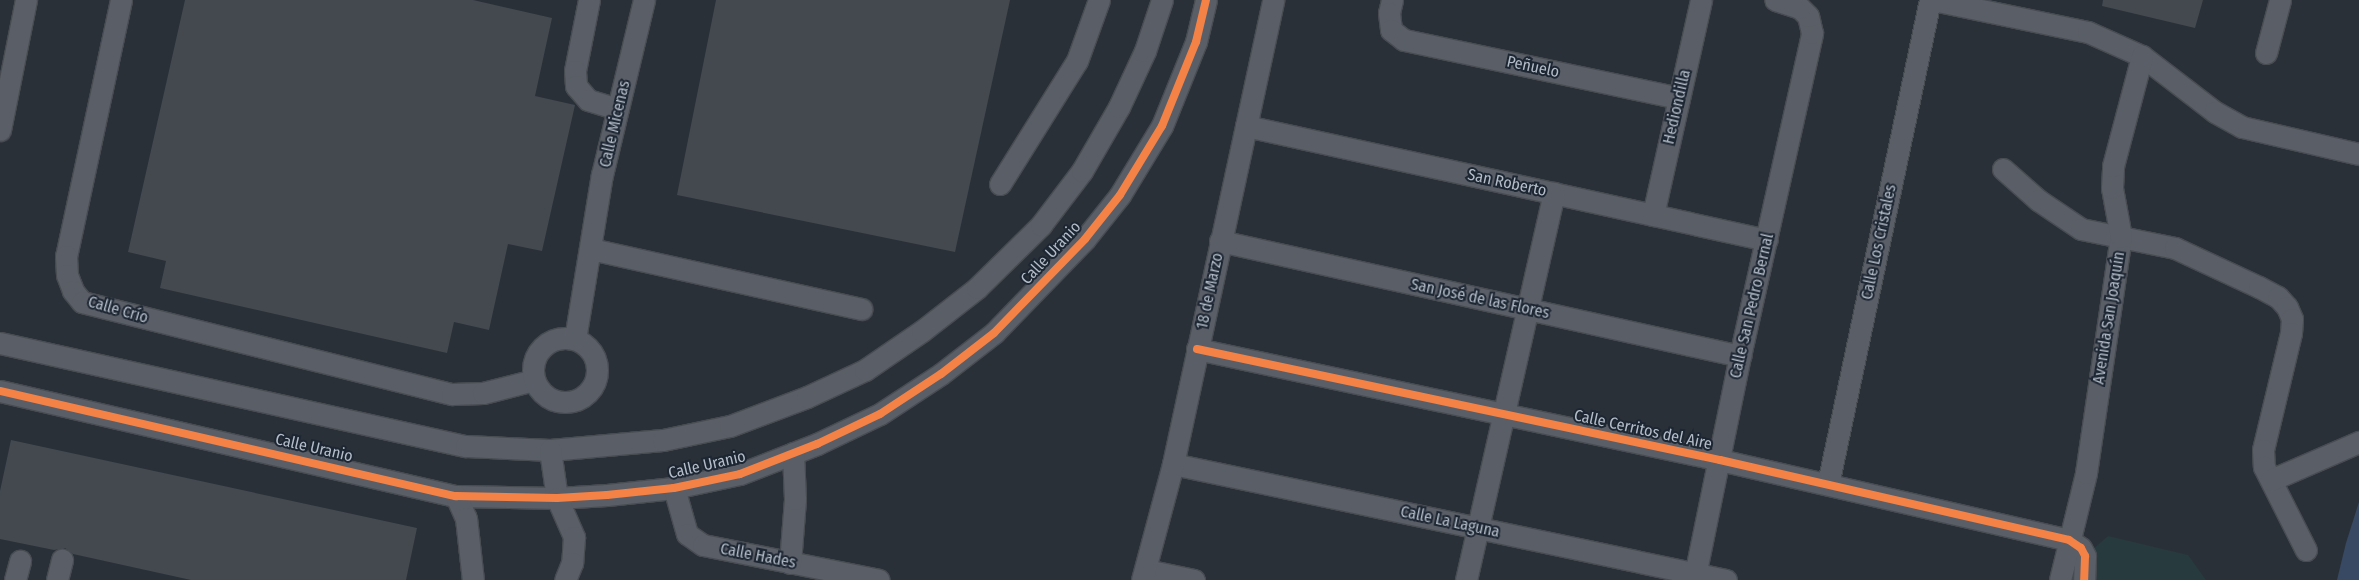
<!DOCTYPE html>
<html>
<head>
<meta charset="utf-8">
<style>
	body { margin:0 }
	#map { position:relative; width:2359px; height:580px; overflow:hidden; background:#2a3038; font-family:"Fira Sans Condensed",sans-serif }
	div>[style] { position:absolute }
	.green>* { inset:0; background:#273a3e }
	.water>* { inset:0; background:#384963 }
	.building>* { inset:0; background:#444950 }
	.roads { filter:drop-shadow(1px 0 #484c53) drop-shadow(-1px 0 #484c53) drop-shadow(0 1px #484c53) drop-shadow(0 -1px #484c53) }
	.minor>* { height:21px; margin:-10.5px; padding:0 10.5px; transform-origin:10.5px; border-radius:10.5px; background:#5a5e66 }
	.minor>.ring { margin:-10.5px; padding:0; box-sizing:content-box; background:none; border:21px solid #5a5e66; border-radius:50% }
	.cycleway>* { height:8px; margin:-4px; padding:0 4px; transform-origin:4px; border-radius:4px; background:#f48246 }
	span { translate:-50% -50%; white-space:nowrap; text-align:center; line-height:1.15; -webkit-text-stroke:4px #1d2633; paint-order:stroke }
	.street-label { font-size:16px; color:#b4bcc9 }
</style>
</head>
<body>
<div id="map">
	<div class="green">
		<i style="clip-path:polygon(2108px 536px,2188px 555px,2206px 580px,2084px 580px,2085px 556px)"></i>
	</div>
	<div class="water">
		<i style="clip-path:polygon(2359px 502px,2359px 580px,2337px 580px,2346px 543px)"></i>
	</div>
	<div class="building">
		<i style="clip-path:polygon(185px 0,473px 0,552px 18px,535px 96px,575px 105px,542px 251px,508px 244px,489px 330px,454px 322px,447px 353px,160px 288px,166px 261px,128px 252px)"></i>
		<i style="clip-path:polygon(716px 0,1010px 0,955px 252px,677px 195px)"></i>
		<i style="clip-path:polygon(2103px 0,2203px 0,2195px 28px,2102px 6px)"></i>
		<i style="clip-path:polygon(11px 440px,417px 528px,406px 580px,191px 580px,73px 554px,65px 548px,54px 550px,0 539px,0 491px)"></i>
	</div>
	<div class="roads">
		<div class="minor">
			<i style="left:121px;top:0;width:262px;rotate:102.1deg"></i>
			<i style="left:66px;top:256px;width:19px;rotate:87deg"></i>
			<i style="left:67px;top:275px;width:17px;rotate:69deg"></i>
			<i style="left:73px;top:291px;width:14px;rotate:51deg"></i>
			<i style="left:82px;top:302px;width:381px;rotate:14deg"></i>
			<i style="left:452px;top:394px;width:31px;rotate:-2deg"></i>
			<i style="left:483px;top:393px;width:53px;rotate:-14.3deg"></i>
			<i style="left:589px;top:0;width:72px;rotate:101.2deg"></i>
			<i style="left:575px;top:71px;width:15px;rotate:86deg"></i>
			<i style="left:576px;top:86px;width:18px;rotate:49deg"></i>
			<i style="left:588px;top:100px;width:31px;rotate:17deg"></i>
			<i style="left:1392px;top:0;width:13px;rotate:103deg"></i>
			<i style="left:1389px;top:13px;width:17px;rotate:83deg"></i>
			<i style="left:1391px;top:30px;width:16px;rotate:38deg"></i>
			<i style="left:1404px;top:40px;width:281px;rotate:11.9deg"></i>
			<i style="left:1933px;top:0;width:158px;rotate:11.7deg"></i>
			<i style="left:2088px;top:32px;width:59px;rotate:24deg"></i>
			<i style="left:2142px;top:56px;width:92px;rotate:37.5deg"></i>
			<i style="left:2215px;top:112px;width:31px;rotate:29deg"></i>
			<i style="left:2242px;top:127px;width:120px;rotate:13deg"></i>
			<i style="left:2266px;top:53px;width:55px;rotate:-75.2deg"></i>
			<i style="left:1246px;top:126px;width:533px;rotate:12.34deg"></i>
			<i style="left:0;top:130px;width:133px;rotate:-78.7deg"></i>
			<i style="left:2003px;top:169px;width:47px;rotate:41.5deg"></i>
			<i style="left:2038px;top:200px;width:52px;rotate:34deg"></i>
			<i style="left:2081px;top:229px;width:96px;rotate:11.4deg"></i>
			<i style="left:2175px;top:248px;width:93px;rotate:24.9deg"></i>
			<i style="left:2259px;top:287px;width:21px;rotate:28deg"></i>
			<i style="left:2278px;top:297px;width:13px;rotate:48deg"></i>
			<i style="left:2287px;top:307px;width:13px;rotate:67deg"></i>
			<i style="left:2292px;top:319px;width:14px;rotate:94deg"></i>
			<i style="left:2291px;top:333px;width:120px;rotate:103.5deg"></i>
			<i style="left:2263px;top:450px;width:17px;rotate:87deg"></i>
			<i style="left:2264px;top:467px;width:93px;rotate:63.2deg"></i>
			<i style="left:1000px;top:184px;width:145px;rotate:-58deg"></i>
			<i style="left:1077px;top:61px;width:65px;rotate:-70.2deg"></i>
			<i style="left:1653px;top:215px;width:220px;rotate:-77.4deg"></i>
			<i style="left:1220px;top:241px;width:533px;rotate:12.47deg"></i>
			<i style="left:591px;top:249px;width:277px;rotate:12.5deg"></i>
			<i class="ring" style="left:533px;top:338px;width:43px;height:43px"></i>
			<i style="left:575px;top:339px;width:166px;rotate:-80.7deg"></i>
			<i style="left:602px;top:175px;width:180px;rotate:-76.5deg"></i>
			<i style="left:0;top:343px;width:477px;rotate:12.5deg"></i>
			<i style="left:466px;top:446px;width:84px;rotate:2.7deg"></i>
			<i style="left:550px;top:450px;width:113px;rotate:-5.1deg"></i>
			<i style="left:663px;top:440px;width:68px;rotate:-11.8deg"></i>
			<i style="left:730px;top:426px;width:82px;rotate:-20.6deg"></i>
			<i style="left:807px;top:397px;width:64px;rotate:-25deg"></i>
			<i style="left:865px;top:370px;width:69px;rotate:-34.4deg"></i>
			<i style="left:922px;top:331px;width:70px;rotate:-38deg"></i>
			<i style="left:977px;top:288px;width:90px;rotate:-44.5deg"></i>
			<i style="left:1041px;top:225px;width:68px;rotate:-52.8deg"></i>
			<i style="left:1082px;top:171px;width:74px;rotate:-60deg"></i>
			<i style="left:1119px;top:107px;width:62px;rotate:-65.1deg"></i>
			<i style="left:1145px;top:51px;width:54px;rotate:-71.6deg"></i>
			<i style="left:1197px;top:349px;width:535px;rotate:11.98deg"></i>
			<i style="left:1720px;top:460px;width:358px;rotate:12.9deg"></i>
			<i style="left:2069px;top:540px;width:14px;rotate:34deg"></i>
			<i style="left:2081px;top:548px;width:9px;rotate:63deg"></i>
			<i style="left:2085px;top:556px;width:24px;rotate:92deg"></i>
			<i style="left:0;top:391px;width:468px;rotate:13deg"></i>
			<i style="left:456px;top:496px;width:101px;rotate:1.1deg"></i>
			<i style="left:557px;top:498px;width:50px;rotate:-3.4deg"></i>
			<i style="left:607px;top:495px;width:67px;rotate:-6deg"></i>
			<i style="left:674px;top:488px;width:67px;rotate:-12deg"></i>
			<i style="left:740px;top:474px;width:83px;rotate:-21.3deg"></i>
			<i style="left:817px;top:444px;width:70px;rotate:-25.5deg"></i>
			<i style="left:880px;top:414px;width:73px;rotate:-33.3deg"></i>
			<i style="left:941px;top:374px;width:67px;rotate:-37.7deg"></i>
			<i style="left:994px;top:333px;width:131px;rotate:-45.9deg"></i>
			<i style="left:1085px;top:239px;width:56px;rotate:-51.5deg"></i>
			<i style="left:1120px;top:195px;width:81px;rotate:-58.7deg"></i>
			<i style="left:1162px;top:126px;width:91px;rotate:-68deg"></i>
			<i style="left:1196px;top:42px;width:43px;rotate:-76.6deg"></i>
			<i style="left:550px;top:450px;width:49px;rotate:81.7deg"></i>
			<i style="left:557px;top:498px;width:43px;rotate:66.4deg"></i>
			<i style="left:574px;top:537px;width:26px;rotate:94deg"></i>
			<i style="left:572px;top:563px;width:18px;rotate:112deg"></i>
			<i style="left:1173px;top:464px;width:565px;rotate:11.85deg"></i>
			<i style="left:2271px;top:480px;width:96px;rotate:-23.4deg"></i>
			<i style="left:1828px;top:484px;width:495px;rotate:-78.1deg"></i>
			<i style="left:674px;top:488px;width:48px;rotate:74.2deg"></i>
			<i style="left:687px;top:534px;width:19px;rotate:35deg"></i>
			<i style="left:703px;top:545px;width:179px;rotate:11.2deg"></i>
			<i style="left:456px;top:496px;width:24px;rotate:66deg"></i>
			<i style="left:466px;top:518px;width:62px;rotate:83.6deg"></i>
			<i style="left:790px;top:563px;width:64px;rotate:-85.5deg"></i>
			<i style="left:795px;top:499px;width:46px;rotate:-92.5deg"></i>
			<i style="left:1146px;top:570px;width:49px;rotate:11.8deg"></i>
			<i style="left:15px;top:580px;width:20px;rotate:-75deg"></i>
			<i style="left:57px;top:580px;width:21px;rotate:-76deg"></i>
			<i style="left:1142px;top:580px;width:120px;rotate:-75deg"></i>
			<i style="left:1173px;top:464px;width:475px;rotate:-77.8deg"></i>
			<i style="left:1466px;top:580px;width:397px;rotate:-77.2deg"></i>
			<i style="left:1694px;top:580px;width:229px;rotate:-78.4deg"></i>
			<i style="left:1740px;top:356px;width:331px;rotate:-77.4deg"></i>
			<i style="left:1812px;top:33px;width:17px;rotate:-103deg"></i>
			<i style="left:1808px;top:16px;width:11px;rotate:-135deg"></i>
			<i style="left:1800px;top:8px;width:26px;rotate:-162deg"></i>
			<i style="left:2060px;top:580px;width:110px;rotate:-76.3deg"></i>
			<i style="left:2086px;top:473px;width:239px;rotate:-81.6deg"></i>
			<i style="left:2121px;top:237px;width:50px;rotate:-100.4deg"></i>
			<i style="left:2112px;top:188px;width:22px;rotate:-87deg"></i>
			<i style="left:2113px;top:166px;width:114px;rotate:-75.2deg"></i>
		</div>
	</div>
	<div class="cycleway">
		<i style="left:1197px;top:349px;width:535px;rotate:11.98deg"></i>
		<i style="left:1720px;top:460px;width:358px;rotate:12.9deg"></i>
		<i style="left:2069px;top:540px;width:14px;rotate:34deg"></i>
		<i style="left:2081px;top:548px;width:9px;rotate:63deg"></i>
		<i style="left:2085px;top:556px;width:24px;rotate:92deg"></i>
		<i style="left:0;top:391px;width:468px;rotate:13deg"></i>
		<i style="left:456px;top:496px;width:101px;rotate:1.1deg"></i>
		<i style="left:557px;top:498px;width:50px;rotate:-3.4deg"></i>
		<i style="left:607px;top:495px;width:67px;rotate:-6deg"></i>
		<i style="left:674px;top:488px;width:67px;rotate:-12deg"></i>
		<i style="left:740px;top:474px;width:83px;rotate:-21.3deg"></i>
		<i style="left:817px;top:444px;width:70px;rotate:-25.5deg"></i>
		<i style="left:880px;top:414px;width:73px;rotate:-33.3deg"></i>
		<i style="left:941px;top:374px;width:67px;rotate:-37.7deg"></i>
		<i style="left:994px;top:333px;width:131px;rotate:-45.9deg"></i>
		<i style="left:1085px;top:239px;width:56px;rotate:-51.5deg"></i>
		<i style="left:1120px;top:195px;width:81px;rotate:-58.7deg"></i>
		<i style="left:1162px;top:126px;width:91px;rotate:-68deg"></i>
		<i style="left:1196px;top:42px;width:43px;rotate:-76.6deg"></i>
	</div>
	<div class="street-label">
		<span style="left:1533px;top:67px;rotate:12deg">Peñuelo</span>
		<span style="left:1677px;top:107px;rotate:-77deg">Hediondilla</span>
		<span style="left:615px;top:124px;rotate:-77deg">Calle Micenas</span>
		<span style="left:1507px;top:183px;rotate:12deg">San Roberto</span>
		<span style="left:1879px;top:242px;rotate:-78deg">Calle Los Cristales</span>
		<span style="left:1051px;top:253px;rotate:-47deg">Calle Uranio</span>
		<span style="left:1210px;top:291px;rotate:-78deg">18 de Marzo</span>
		<span style="left:1480px;top:299px;rotate:12deg">San José de las Flores</span>
		<span style="left:1752px;top:306px;rotate:-77deg">Calle San Pedro Bernal</span>
		<span style="left:118px;top:310px;rotate:16deg">Calle Crío</span>
		<span style="left:2109px;top:318px;rotate:-81deg">Avenida San Joaquín</span>
		<span style="left:1643px;top:430px;rotate:12deg">Calle Cerritos del Aire</span>
		<span style="left:314px;top:448px;rotate:13deg">Calle Uranio</span>
		<span style="left:707px;top:465px;rotate:-13deg">Calle Uranio</span>
		<span style="left:1450px;top:522px;rotate:12deg">Calle La Laguna</span>
		<span style="left:758px;top:556px;rotate:11deg">Calle Hades</span>
	</div>
</div>
</body>
</html>
